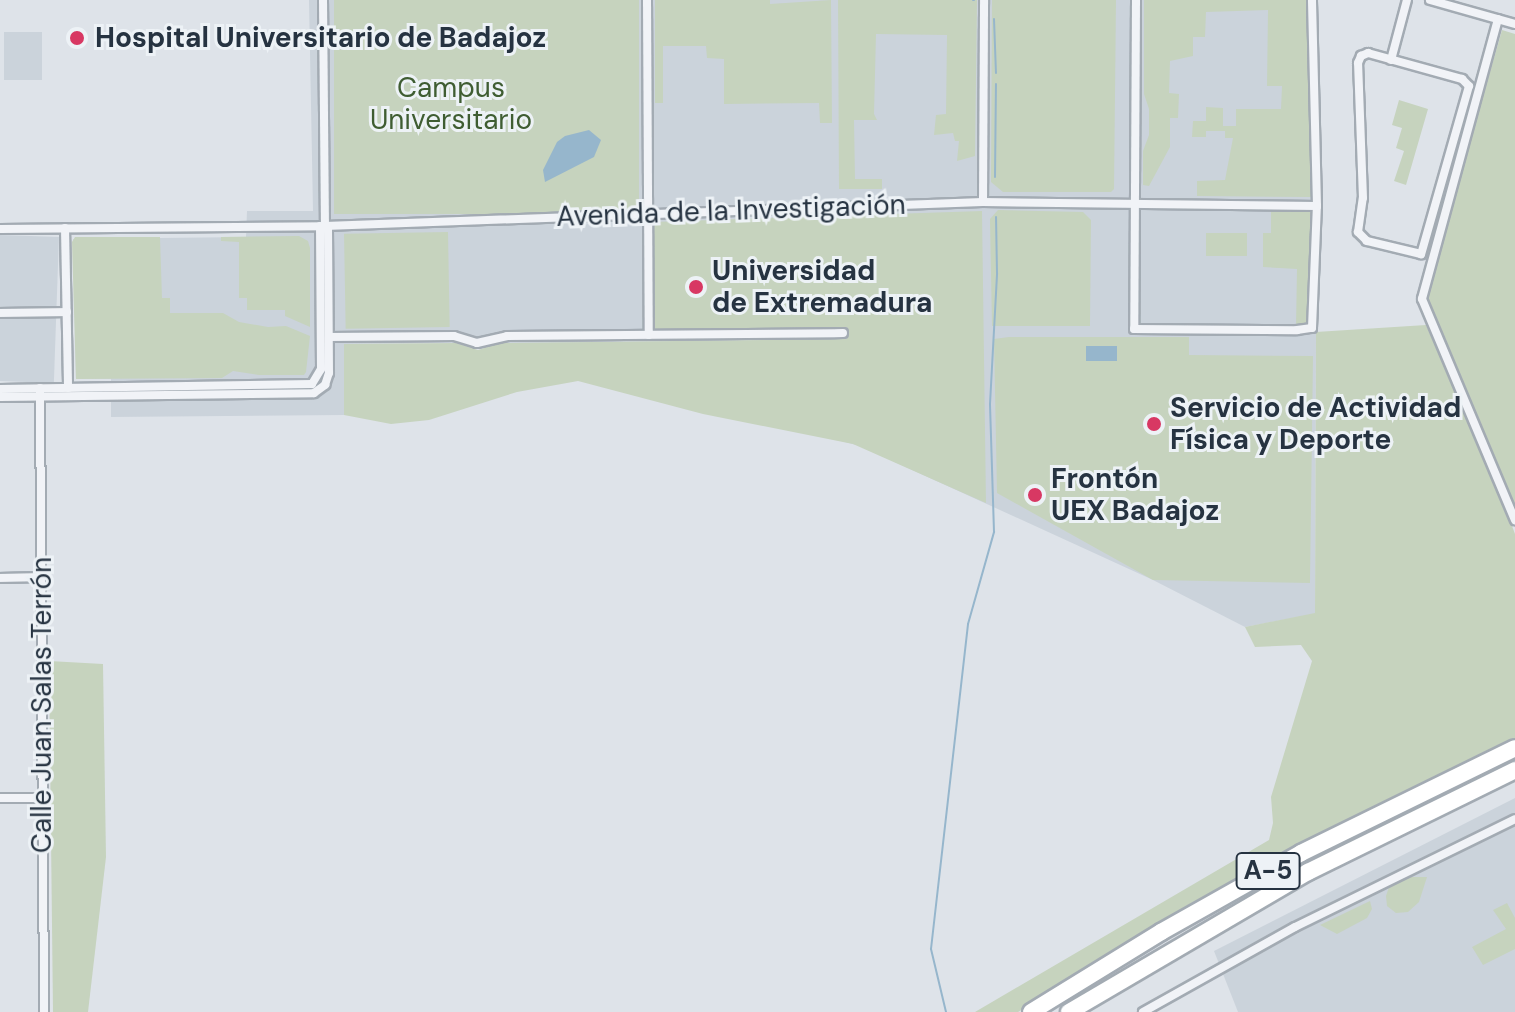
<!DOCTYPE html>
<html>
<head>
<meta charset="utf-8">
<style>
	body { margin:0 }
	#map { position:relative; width:1515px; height:1012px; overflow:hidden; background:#dee3e9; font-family:"DM Sans",sans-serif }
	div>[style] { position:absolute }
	.built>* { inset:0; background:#cbd3db; transform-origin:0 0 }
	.green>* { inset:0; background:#c6d3be; transform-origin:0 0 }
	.water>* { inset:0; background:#96b6cc; transform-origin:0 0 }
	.stream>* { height:2px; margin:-1px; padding:0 1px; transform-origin:1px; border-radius:1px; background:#96b6cc }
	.roads { filter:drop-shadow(2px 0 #a3abb3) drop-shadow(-2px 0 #a3abb3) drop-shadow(0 2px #a3abb3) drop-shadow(0 -2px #a3abb3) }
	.street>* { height:8px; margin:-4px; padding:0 4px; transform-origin:4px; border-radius:4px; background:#f1f3f7 }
	.highway>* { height:16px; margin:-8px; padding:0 8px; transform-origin:8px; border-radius:8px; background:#fff }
	.dots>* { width:22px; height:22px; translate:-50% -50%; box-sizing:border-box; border:4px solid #edf2f6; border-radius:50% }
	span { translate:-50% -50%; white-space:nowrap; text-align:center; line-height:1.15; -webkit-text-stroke:6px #edf2f6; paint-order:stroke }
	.shield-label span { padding:2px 6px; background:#edf2f6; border:2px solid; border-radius:6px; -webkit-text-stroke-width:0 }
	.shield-label { font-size:26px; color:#263341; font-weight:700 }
	.poi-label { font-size:28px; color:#263341; font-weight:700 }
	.left { translate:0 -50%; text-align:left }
	.park-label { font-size:28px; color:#3f5d32 }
	.street-label { font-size:28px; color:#263341 }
</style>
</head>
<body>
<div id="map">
	<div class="built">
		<i style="clip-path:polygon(309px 0,1315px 0,1322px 169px,1316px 332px,1315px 614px,1245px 627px,1153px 580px,860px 446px,490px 348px,472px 349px,456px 343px,345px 344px,344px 415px,111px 417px,111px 379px,76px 379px,73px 239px,246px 237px,247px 211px,313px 211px)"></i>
		<i style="left:4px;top:32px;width:38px;height:48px"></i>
		<i style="left:0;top:235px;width:59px;height:146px;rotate:2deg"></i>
		<i style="clip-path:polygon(1515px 798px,1515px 1012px,1238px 1012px,1214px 951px)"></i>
	</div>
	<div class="green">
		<i style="left:334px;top:0;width:305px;height:214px"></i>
		<i style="clip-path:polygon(655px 0,770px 0,770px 4px,831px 0,832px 123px,820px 123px,819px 103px,724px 104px,724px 59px,707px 58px,706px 46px,663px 46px,663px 103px,655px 103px)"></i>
		<i style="clip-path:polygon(838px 0,977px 0,975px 156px,957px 161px,959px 141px,955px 141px,953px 133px,934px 135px,936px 115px,946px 114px,947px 35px,876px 34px,874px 114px,877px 120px,854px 120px,855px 179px,882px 179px,882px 189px,839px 189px)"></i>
		<i style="clip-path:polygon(992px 0,1116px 0,1114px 189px,1111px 192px,1003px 192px,991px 182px)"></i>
		<i style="clip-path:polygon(1144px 0,1308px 0,1313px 197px,1197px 196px,1197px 181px,1225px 180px,1233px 138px,1225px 138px,1225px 131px,1206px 131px,1206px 137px,1192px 137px,1193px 121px,1206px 121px,1206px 107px,1223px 108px,1223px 126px,1236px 126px,1236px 109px,1281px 109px,1282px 86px,1267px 86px,1268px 10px,1206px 12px,1205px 37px,1193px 37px,1193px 56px,1170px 61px,1169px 93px,1179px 94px,1178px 118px,1170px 118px,1170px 147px,1149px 186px,1143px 185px,1143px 151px,1149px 135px,1149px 109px,1144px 94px)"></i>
		<i style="clip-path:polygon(1502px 30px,1515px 34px,1515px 511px,1432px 317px,1427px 291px)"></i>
		<i style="clip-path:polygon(1399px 100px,1428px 109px,1406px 185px,1394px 181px,1404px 151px,1396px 148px,1402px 128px,1392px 125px)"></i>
		<i style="clip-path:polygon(998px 210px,1083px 212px,1091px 220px,1090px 326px,992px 326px,990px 219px)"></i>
		<i style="clip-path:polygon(982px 211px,986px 503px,853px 444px,703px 414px,578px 381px,517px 392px,429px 420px,391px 424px,344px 415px,344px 344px,456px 343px,478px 350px,500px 343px,847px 339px,847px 327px,655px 330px,653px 222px)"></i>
		<i style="clip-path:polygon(1271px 211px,1312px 211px,1309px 320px,1304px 324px,1296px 326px,1297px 269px,1263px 267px,1263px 233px,1271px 233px)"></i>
		<i style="left:448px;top:232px;width:95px;height:104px;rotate:89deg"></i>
		<i style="left:1206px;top:233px;width:41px;height:23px"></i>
		<i style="clip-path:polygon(299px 236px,308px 241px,310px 248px,310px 327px,285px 316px,285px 310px,247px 310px,247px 298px,239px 298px,239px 242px,221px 241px,221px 237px)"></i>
		<i style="clip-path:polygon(75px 237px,160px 237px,162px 298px,170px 298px,170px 313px,223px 313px,239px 322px,268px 327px,286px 326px,310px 336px,306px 372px,304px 375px,259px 375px,233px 371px,222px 378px,76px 379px,72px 242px)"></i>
		<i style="clip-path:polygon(1426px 325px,1489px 465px,1515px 534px,1515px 739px,1295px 848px,1149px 930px,1018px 1012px,975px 1012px,1269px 840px,1273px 823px,1271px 797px,1312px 661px,1301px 645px,1255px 647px,1245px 627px,1315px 613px,1316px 332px)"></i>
		<i style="clip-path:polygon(1009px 337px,1189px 337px,1189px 355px,1313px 356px,1310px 583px,1153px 580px,997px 493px,994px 339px)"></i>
		<i style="clip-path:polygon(49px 661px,103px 664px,106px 857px,88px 1012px,53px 1012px)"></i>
		<i style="clip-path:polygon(1408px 877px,1427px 877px,1419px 902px,1408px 912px,1396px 913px,1387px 906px,1386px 896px,1389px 887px)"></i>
		<i style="clip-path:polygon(1370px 901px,1372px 909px,1367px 918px,1337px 934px,1320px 925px)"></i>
		<i style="clip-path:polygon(1507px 903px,1515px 918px,1515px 949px,1483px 965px,1472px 947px,1506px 929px,1493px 910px)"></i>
	</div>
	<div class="water">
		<i style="clip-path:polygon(589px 130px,601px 140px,594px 157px,545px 182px,543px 170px,557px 142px,565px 136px)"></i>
		<i style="left:1086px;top:346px;width:31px;height:15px"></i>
	</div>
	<div class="stream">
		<i style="left:973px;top:0;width:1px"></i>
		<i style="left:994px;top:19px;width:54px;rotate:87.9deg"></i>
		<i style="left:995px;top:177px;width:93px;rotate:-89.4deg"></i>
		<i style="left:946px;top:1012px;width:65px;rotate:-103.4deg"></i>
		<i style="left:931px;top:949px;width:327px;rotate:-83.5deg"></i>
		<i style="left:968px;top:624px;width:96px;rotate:-74.2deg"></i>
		<i style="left:994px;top:532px;width:128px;rotate:-91.8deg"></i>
		<i style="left:990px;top:404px;width:131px;rotate:-86.9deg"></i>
		<i style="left:997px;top:273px;width:56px;rotate:-91deg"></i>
	</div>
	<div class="roads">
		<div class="street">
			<i style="left:323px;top:0;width:226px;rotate:89.5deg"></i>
			<i style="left:647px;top:0;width:335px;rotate:89.7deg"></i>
			<i style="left:1136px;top:0;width:329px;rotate:90.3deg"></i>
			<i style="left:1134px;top:329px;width:163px;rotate:0.4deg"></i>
			<i style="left:1297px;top:330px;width:15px;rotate:-8deg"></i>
			<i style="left:1312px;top:328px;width:122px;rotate:-87.7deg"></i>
			<i style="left:1317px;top:206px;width:206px;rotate:-91.4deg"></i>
			<i style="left:1430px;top:0;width:88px;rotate:15.8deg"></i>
			<i style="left:1498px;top:19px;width:290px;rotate:105.2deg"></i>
			<i style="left:1422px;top:299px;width:240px;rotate:67.2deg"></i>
			<i style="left:1368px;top:53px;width:98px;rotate:15.5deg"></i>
			<i style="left:1462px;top:79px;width:10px;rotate:45deg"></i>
			<i style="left:1469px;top:86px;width:175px;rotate:105.9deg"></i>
			<i style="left:1421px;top:254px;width:56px;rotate:-166.5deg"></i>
			<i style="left:1367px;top:241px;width:13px;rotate:-135deg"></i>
			<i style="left:1358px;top:232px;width:34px;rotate:-82deg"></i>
			<i style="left:1363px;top:198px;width:135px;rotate:-92.1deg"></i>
			<i style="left:1358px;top:63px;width:8px;rotate:-67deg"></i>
			<i style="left:1361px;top:56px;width:8px;rotate:-23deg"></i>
			<i style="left:1391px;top:60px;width:62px;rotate:-75.1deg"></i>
			<i style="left:983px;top:202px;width:202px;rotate:-89.7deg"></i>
			<i style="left:65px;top:228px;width:160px;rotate:88.9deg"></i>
			<i style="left:0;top:229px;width:325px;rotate:-0.5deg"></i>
			<i style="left:325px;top:226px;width:658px;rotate:-2.09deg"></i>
			<i style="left:983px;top:202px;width:334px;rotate:0.7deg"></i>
			<i style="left:0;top:313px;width:67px;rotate:-0.9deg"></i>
			<i style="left:329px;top:337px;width:125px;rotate:-0.5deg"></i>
			<i style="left:454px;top:336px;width:24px;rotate:17deg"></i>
			<i style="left:477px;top:343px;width:31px;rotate:-13deg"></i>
			<i style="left:507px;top:336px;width:336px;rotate:-0.5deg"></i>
			<i style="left:40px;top:388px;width:624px;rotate:89.63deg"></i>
			<i style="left:0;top:389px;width:312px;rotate:-0.9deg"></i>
			<i style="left:312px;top:384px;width:17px;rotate:-59deg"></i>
			<i style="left:321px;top:369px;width:143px;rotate:-90.4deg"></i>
			<i style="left:0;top:397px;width:314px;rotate:-0.7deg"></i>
			<i style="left:314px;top:393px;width:14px;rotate:-36deg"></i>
			<i style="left:325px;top:385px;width:13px;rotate:-72deg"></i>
			<i style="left:329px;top:373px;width:147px;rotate:-90.4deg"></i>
			<i style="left:0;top:578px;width:41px;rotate:-1.4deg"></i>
			<i style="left:0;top:798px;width:43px"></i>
			<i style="left:1143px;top:1012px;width:174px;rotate:-29.2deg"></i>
			<i style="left:1295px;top:927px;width:245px;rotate:-26.1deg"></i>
		</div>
		<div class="highway">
			<i style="left:1031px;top:1012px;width:153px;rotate:-31.6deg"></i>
			<i style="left:1161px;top:932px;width:161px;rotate:-29.4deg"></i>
			<i style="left:1301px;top:853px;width:238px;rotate:-26.1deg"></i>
			<i style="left:1069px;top:1012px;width:277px;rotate:-30.4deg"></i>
			<i style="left:1308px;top:872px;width:231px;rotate:-26.2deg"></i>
		</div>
	</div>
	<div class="dots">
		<i style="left:77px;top:38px;background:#d83863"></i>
		<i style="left:696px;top:287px;background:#d83863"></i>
		<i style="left:1154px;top:424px;background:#d83863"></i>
		<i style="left:1035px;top:495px;background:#d83863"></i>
	</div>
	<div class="shield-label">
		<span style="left:1268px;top:871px">A-5</span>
	</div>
	<div class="poi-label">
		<span class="left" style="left:95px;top:38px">Hospital Universitario de Badajoz</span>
		<span class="left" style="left:712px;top:287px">Universidad<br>de Extremadura</span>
		<span class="left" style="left:1170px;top:424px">Servicio de Actividad<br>Física y Deporte</span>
		<span class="left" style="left:1051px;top:495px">Frontón<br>UEX Badajoz</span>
	</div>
	<div class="park-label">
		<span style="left:451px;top:104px">Campus<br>Universitario</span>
	</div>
	<div class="street-label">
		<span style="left:731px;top:211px;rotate:-2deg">Avenida de la Investigación</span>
		<span style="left:42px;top:705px;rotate:-90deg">Calle Juan Salas Terrón</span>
	</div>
</div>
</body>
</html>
